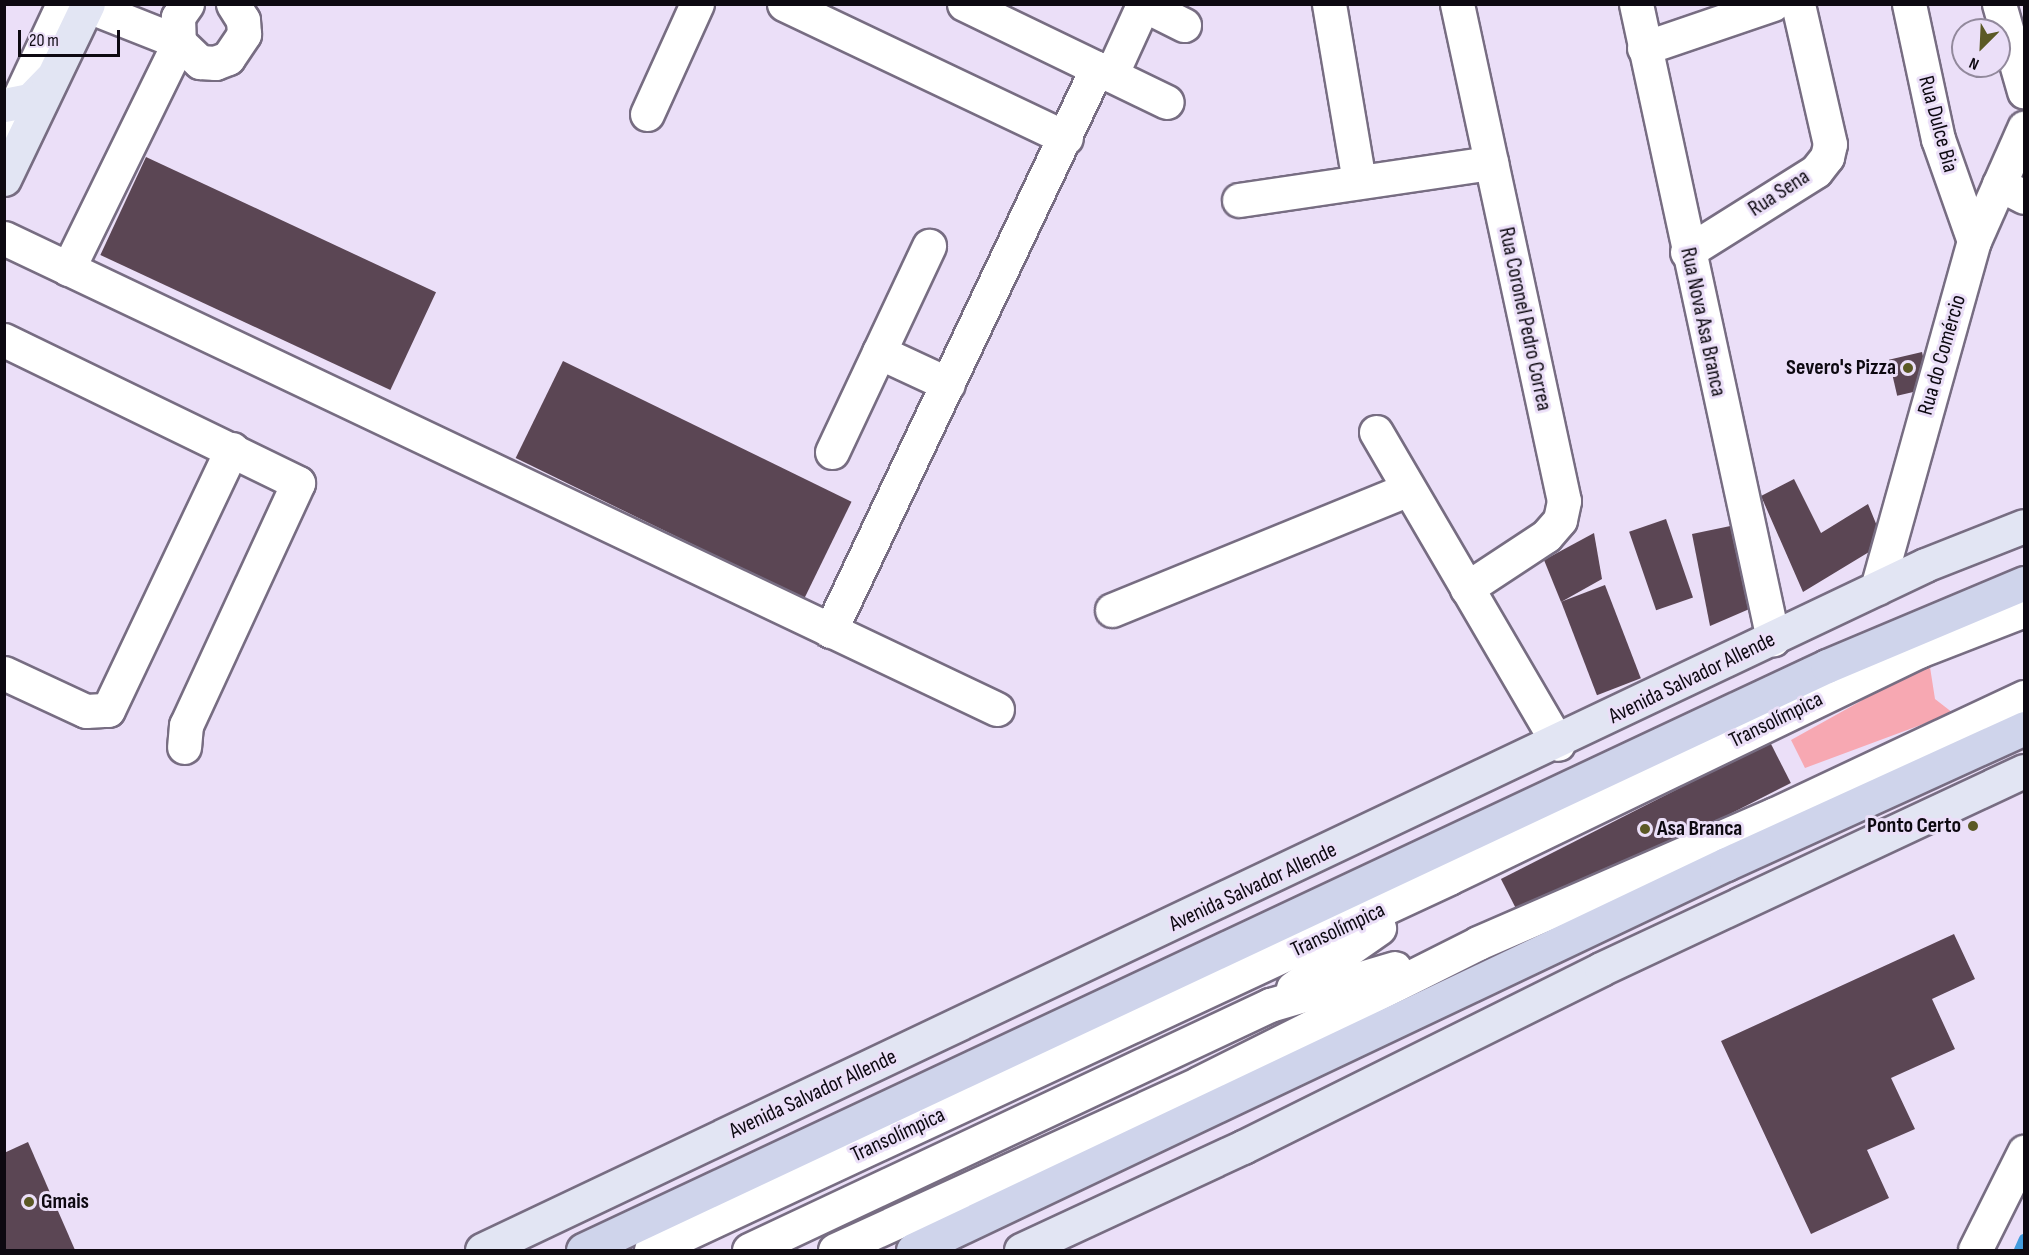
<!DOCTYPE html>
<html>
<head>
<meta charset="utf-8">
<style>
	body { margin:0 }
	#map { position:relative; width:2029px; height:1255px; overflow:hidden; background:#ebdff8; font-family:"Sofia Sans Condensed",sans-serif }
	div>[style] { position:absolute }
	.green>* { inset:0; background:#f7a8b2 }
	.stream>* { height:10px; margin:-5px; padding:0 5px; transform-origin:5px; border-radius:5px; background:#439cdd }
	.building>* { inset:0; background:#5b4654; transform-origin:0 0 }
	.roads { filter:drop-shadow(2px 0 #776d82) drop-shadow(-2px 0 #776d82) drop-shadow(0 2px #776d82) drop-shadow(0 -2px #776d82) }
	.minor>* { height:33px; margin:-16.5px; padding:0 16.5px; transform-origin:16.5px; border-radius:16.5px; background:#fff }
	.major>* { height:33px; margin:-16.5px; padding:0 16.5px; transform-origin:16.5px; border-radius:16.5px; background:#e2e5f3 }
	.highway>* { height:33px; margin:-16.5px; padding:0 16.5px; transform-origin:16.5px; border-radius:16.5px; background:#cfd4eb }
	.dots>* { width:16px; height:16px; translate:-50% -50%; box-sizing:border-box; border:3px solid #ebdff8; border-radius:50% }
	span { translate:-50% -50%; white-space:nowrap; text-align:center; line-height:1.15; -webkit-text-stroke:6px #ebdff8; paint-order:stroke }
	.street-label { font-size:22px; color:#0d0911 }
	.poi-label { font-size:22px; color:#0d0911; font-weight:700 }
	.right { translate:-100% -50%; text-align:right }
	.left { translate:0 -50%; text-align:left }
	.frame { position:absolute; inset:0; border:6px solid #0d0911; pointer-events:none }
	.north { position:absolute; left:1951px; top:18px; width:60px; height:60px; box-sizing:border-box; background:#ebdff8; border:2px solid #92899c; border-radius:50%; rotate:204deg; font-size:16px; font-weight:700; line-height:24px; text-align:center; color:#0d0911 }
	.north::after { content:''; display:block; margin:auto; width:21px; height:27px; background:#5b5925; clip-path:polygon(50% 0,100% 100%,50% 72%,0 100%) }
	.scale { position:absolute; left:18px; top:30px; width:102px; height:27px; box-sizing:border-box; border:3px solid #0d0911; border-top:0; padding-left:8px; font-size:18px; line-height:21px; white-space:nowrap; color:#0d0911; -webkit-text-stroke:4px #ebdff8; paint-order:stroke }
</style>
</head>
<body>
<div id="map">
	<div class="green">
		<i style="clip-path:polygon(1927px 648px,1935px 699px,1953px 713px,1805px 768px,1791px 740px,1861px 701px)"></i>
	</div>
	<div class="stream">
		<i style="left:2019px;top:1250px;width:12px;rotate:-66deg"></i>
	</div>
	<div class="building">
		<i style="left:146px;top:157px;width:320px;height:108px;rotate:25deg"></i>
		<i style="left:1922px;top:352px;width:37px;height:34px;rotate:77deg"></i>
		<i style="left:563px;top:361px;width:321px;height:108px;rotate:26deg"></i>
		<i style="clip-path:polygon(1794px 479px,1821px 533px,1868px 504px,1877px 526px,1869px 552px,1803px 592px,1761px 496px)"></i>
		<i style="left:1666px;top:519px;width:83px;height:39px;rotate:71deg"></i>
		<i style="clip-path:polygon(1740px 524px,1761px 604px,1710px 626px,1692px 534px)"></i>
		<i style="clip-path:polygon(1594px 533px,1602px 579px,1561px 602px,1544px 560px)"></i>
		<i style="left:1605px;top:585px;width:100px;height:47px;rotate:69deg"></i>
		<i style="left:1770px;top:742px;width:46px;height:302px;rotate:63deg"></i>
		<i style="clip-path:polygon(1954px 934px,1975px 979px,1932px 999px,1955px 1049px,1891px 1078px,1915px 1129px,1867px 1150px,1889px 1198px,1811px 1234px,1721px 1041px)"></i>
		<i style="clip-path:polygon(28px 1142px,75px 1250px,4px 1250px,4px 1153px)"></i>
	</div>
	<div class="roads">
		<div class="minor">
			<i style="left:187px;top:4px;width:16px;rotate:125deg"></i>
			<i style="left:178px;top:17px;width:25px;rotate:88deg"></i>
			<i style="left:179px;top:42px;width:29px;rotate:44deg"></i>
			<i style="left:200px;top:62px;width:15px;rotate:4deg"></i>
			<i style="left:215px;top:63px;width:14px;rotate:-21deg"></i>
			<i style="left:228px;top:58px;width:29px;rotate:-56deg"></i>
			<i style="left:244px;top:34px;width:14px;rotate:-94deg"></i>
			<i style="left:243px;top:20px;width:19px;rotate:-122deg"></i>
			<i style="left:784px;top:4px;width:312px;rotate:25.4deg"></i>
			<i style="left:964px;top:4px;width:225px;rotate:25.8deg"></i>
			<i style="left:1142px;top:4px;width:47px;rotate:26.6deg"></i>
			<i style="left:1329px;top:4px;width:180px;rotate:80.4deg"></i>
			<i style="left:1457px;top:4px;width:508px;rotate:77.85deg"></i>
			<i style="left:1564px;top:501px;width:19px;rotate:102deg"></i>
			<i style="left:1560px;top:520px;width:21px;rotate:131deg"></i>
			<i style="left:1546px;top:536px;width:95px;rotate:146.6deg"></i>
			<i style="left:1636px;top:4px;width:650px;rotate:77.83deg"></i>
			<i style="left:1909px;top:4px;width:138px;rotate:77.9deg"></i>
			<i style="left:1938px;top:139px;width:108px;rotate:70.6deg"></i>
			<i style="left:1999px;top:4px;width:91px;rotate:74deg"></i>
			<i style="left:1644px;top:48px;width:136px;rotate:-18.8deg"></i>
			<i style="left:1111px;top:75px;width:77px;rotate:-65.4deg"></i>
			<i style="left:647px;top:114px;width:121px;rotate:-65.6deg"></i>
			<i style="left:4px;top:130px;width:139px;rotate:-64.9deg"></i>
			<i style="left:1999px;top:184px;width:28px;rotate:27deg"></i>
			<i style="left:1239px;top:200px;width:255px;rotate:-8.4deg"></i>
			<i style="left:4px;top:238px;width:1099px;rotate:25.38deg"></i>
			<i style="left:1687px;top:252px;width:152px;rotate:-32.1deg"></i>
			<i style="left:1816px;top:171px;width:18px;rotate:-52deg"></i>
			<i style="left:1827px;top:157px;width:13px;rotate:-77deg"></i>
			<i style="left:1830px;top:144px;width:144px;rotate:-102.9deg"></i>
			<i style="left:68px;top:269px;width:253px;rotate:-63.9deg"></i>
			<i style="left:179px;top:42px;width:98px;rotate:-158.4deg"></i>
			<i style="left:4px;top:340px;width:327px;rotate:25.9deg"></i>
			<i style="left:298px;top:483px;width:267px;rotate:114.8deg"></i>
			<i style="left:186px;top:725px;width:22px;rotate:95deg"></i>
			<i style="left:879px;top:352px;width:76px;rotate:24.9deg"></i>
			<i style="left:1376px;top:432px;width:361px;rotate:59.7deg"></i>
			<i style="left:832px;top:452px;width:228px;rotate:-64.8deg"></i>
			<i style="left:1877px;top:588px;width:360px;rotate:-74.4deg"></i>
			<i style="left:1974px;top:241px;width:124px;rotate:-66.1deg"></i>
			<i style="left:1112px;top:610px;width:320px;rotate:-22.2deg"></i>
			<i style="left:830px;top:631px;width:623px;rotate:-64.63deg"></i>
			<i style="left:4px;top:673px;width:90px;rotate:24.9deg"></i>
			<i style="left:86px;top:711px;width:22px;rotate:-3deg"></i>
			<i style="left:108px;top:710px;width:289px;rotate:-64.6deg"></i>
			<i style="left:1293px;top:988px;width:105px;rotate:-34.9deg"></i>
			<i style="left:651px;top:1250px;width:880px;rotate:-24.99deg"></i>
			<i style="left:1449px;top:878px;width:522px;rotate:-25.78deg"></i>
			<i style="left:1919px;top:651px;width:113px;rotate:-21.3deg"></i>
			<i style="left:749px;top:1250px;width:576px;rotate:-25.19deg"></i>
			<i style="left:1270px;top:1005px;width:130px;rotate:-16.5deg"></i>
			<i style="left:835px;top:1250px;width:400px;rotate:-24.6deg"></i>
			<i style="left:1199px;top:1083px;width:312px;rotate:-26.6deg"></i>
			<i style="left:1478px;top:943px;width:322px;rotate:-23.5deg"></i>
			<i style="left:1773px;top:815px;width:277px;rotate:-25.2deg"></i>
			<i style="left:1975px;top:1250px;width:110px;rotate:-63.4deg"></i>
		</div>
		<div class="major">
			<i style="left:4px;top:105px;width:26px;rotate:-11deg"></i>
			<i style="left:30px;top:100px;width:29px;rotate:-46deg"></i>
			<i style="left:4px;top:179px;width:194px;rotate:-64.4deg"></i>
			<i style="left:482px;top:1250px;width:1597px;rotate:-25.39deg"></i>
			<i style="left:1925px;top:565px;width:106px;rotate:-21.5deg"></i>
			<i style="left:1021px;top:1250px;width:245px;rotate:-24.9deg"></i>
			<i style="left:1243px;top:1147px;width:400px;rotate:-26.4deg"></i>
			<i style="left:1601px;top:969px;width:467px;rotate:-25.1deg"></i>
		</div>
		<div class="highway">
			<i style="left:583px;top:1250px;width:1374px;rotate:-25.15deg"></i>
			<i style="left:1827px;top:666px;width:214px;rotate:-22.8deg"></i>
			<i style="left:913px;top:1250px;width:900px;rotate:-25.4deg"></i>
			<i style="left:1726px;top:864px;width:328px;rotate:-24.5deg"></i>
		</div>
	</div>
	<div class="dots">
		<i style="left:1908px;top:368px;background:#5b5925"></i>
		<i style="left:1973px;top:826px;background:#5b5925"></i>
		<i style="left:1645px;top:829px;background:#5b5925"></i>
		<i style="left:29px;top:1202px;background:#5b5925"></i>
	</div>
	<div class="street-label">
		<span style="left:1938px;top:124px;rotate:75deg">Rua Dulce Bia</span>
		<span style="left:1779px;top:193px;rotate:-33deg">Rua Sena</span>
		<span style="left:1525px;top:319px;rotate:78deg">Rua Coronel Pedro Correa</span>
		<span style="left:1703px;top:322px;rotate:78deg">Rua Nova Asa Branca</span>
		<span style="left:1942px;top:355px;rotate:-74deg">Rua do Comércio</span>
		<span style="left:1692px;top:678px;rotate:-26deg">Avenida Salvador Allende</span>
		<span style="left:1776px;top:720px;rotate:-26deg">Transolímpica</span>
		<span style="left:1253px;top:887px;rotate:-25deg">Avenida Salvador Allende</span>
		<span style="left:1338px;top:930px;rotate:-25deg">Transolímpica</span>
		<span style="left:813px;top:1094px;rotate:-25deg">Avenida Salvador Allende</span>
		<span style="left:898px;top:1135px;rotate:-25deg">Transolímpica</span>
	</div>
	<div class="poi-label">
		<span class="right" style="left:1896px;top:368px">Severo's Pizza</span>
		<span class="right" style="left:1961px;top:826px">Ponto Certo</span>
		<span class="left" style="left:1657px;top:829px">Asa Branca</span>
		<span class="left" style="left:41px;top:1202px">Gmais</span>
	</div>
	<div class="frame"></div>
	<div class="north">N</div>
	<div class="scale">20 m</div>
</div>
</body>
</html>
